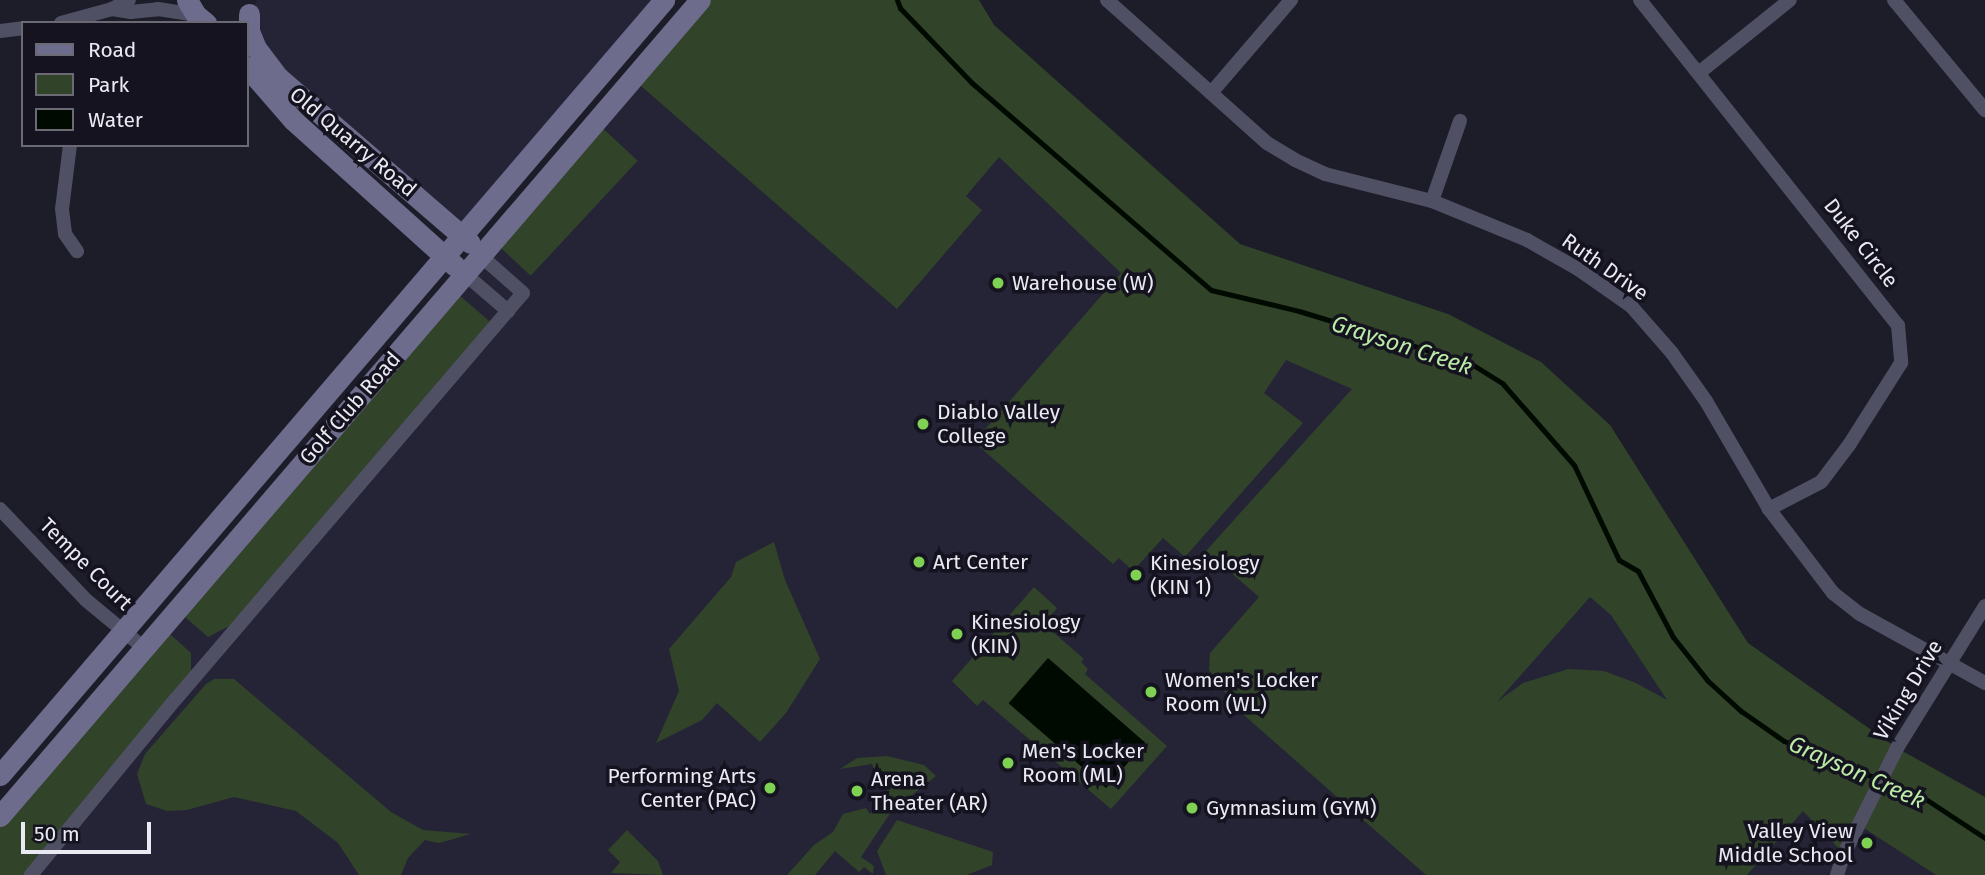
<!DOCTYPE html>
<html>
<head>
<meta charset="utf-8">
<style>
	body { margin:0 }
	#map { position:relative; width:1985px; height:875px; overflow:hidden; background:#1d1c29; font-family:"Fira Sans",sans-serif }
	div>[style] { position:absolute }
	.built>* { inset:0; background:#252437 }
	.green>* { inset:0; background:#314329; transform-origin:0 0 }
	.water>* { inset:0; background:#000a00; transform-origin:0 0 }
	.stream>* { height:5px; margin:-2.5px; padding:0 2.5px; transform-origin:2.5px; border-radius:2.5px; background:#000a00 }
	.street>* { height:14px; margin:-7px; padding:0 7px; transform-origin:7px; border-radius:7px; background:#505064 }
	.secondary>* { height:21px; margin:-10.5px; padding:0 10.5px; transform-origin:10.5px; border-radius:10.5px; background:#6d6c8c }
	.dots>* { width:19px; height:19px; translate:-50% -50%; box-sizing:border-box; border:4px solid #14131f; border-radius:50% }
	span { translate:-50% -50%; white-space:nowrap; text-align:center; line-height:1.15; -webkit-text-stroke:7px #14131f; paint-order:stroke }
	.street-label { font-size:21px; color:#eaeaf3 }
	.poi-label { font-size:21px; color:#eaeaf3 }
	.left { translate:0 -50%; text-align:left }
	.right { translate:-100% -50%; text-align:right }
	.water-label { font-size:23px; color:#baeaa6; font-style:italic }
	.legend { position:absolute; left:21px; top:21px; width:228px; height:126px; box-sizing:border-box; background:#14131f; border:2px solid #6a6974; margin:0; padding:9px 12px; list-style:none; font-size:21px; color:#eaeaf3 }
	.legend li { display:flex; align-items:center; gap:14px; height:35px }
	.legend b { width:35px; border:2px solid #6a6974 }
	.scale { position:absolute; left:21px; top:822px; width:130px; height:32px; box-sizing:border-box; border:4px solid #eaeaf3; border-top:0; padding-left:9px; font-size:21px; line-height:24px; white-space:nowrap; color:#eaeaf3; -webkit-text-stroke:5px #14131f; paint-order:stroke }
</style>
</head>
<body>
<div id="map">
	<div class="built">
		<i style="clip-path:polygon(257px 0,664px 0,463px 235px,279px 78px,249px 14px)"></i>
		<i style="clip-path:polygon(700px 0,877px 0,1165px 283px,1460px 379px,1859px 825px,1936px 875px,0 875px,0 816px)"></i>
	</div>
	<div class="green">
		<i style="clip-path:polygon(evenodd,700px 0,979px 0,994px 25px,1240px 244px,1448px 314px,1541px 362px,1610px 425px,1748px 643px,1897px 748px,1985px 797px,1985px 875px,1936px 875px,1859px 825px,1844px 854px,1803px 811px,1747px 875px,1426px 875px,1237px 709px,1209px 670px,1210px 653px,1259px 597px,1206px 551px,1352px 389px,1286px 360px,1264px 393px,1303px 423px,1185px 557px,1163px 538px,1133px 571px,1119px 558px,1113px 564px,974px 442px,1121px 273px,999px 157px,966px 196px,982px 210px,897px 309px,633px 79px,700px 0,1590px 597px,1611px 615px,1667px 700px,1636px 683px,1604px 671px,1568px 669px,1523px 683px,1497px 702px,1590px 597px)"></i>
		<i style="left:596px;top:122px;width:57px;height:157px;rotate:43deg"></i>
		<i style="clip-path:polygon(452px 289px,495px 326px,251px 615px,208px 637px,177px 610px)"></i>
		<i style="clip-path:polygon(774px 542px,785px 580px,820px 659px,786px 713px,760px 742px,717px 703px,702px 720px,656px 743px,679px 691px,669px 649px,731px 577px,736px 562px)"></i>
		<i style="clip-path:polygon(1034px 587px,1057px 608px,1044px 624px,1084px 659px,1081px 662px,1088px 669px,1085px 674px,1167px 746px,1111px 809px,983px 700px,977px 706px,952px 681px)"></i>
		<i style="clip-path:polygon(162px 627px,191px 653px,191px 683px,31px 875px,0 875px,0 816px)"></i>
		<i style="clip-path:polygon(214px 679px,234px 679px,391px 812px,423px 830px,471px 834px,439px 843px,425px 840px,408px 858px,401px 875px,359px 875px,338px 843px,296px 811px,234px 797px,187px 810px,167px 811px,146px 804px,137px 774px,145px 754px,206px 684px)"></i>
		<i style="clip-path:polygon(887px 756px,924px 765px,936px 776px,891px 812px,861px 857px,874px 866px,873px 874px,864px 867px,859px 872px,835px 851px,815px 875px,787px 875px,814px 845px,833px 832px,843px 814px,866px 808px,870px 814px,874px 809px,872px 805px,874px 795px,887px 794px,887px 787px,880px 787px,872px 764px,840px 769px,857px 758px)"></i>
		<i style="clip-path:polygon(897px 820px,993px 852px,992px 865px,967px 875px,886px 875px,877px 851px)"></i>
		<i style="clip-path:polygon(627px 830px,658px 861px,663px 875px,611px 873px,620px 862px,608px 850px)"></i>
	</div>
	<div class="water">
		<i style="left:1048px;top:658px;width:129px;height:60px;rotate:41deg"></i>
	</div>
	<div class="stream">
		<i style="left:897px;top:0;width:9px;rotate:69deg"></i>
		<i style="left:900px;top:8px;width:104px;rotate:46.2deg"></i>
		<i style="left:972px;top:83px;width:316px;rotate:40.9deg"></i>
		<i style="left:1211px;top:290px;width:90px;rotate:13.4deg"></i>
		<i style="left:1299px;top:311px;width:179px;rotate:16.9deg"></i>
		<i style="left:1470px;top:363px;width:39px;rotate:32deg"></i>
		<i style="left:1503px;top:384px;width:108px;rotate:48.8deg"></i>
		<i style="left:1574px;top:465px;width:105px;rotate:64.7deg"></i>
		<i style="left:1619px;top:560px;width:22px;rotate:30deg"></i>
		<i style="left:1638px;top:571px;width:75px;rotate:62.1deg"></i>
		<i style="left:1673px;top:637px;width:56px;rotate:51.5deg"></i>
		<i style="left:1708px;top:681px;width:45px;rotate:42.3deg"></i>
		<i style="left:1741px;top:711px;width:52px;rotate:34.9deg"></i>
		<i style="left:1784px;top:741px;width:148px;rotate:21.9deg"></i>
		<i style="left:1921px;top:796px;width:77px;rotate:33.3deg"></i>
	</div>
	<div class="street">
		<i style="left:1107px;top:0;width:215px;rotate:41.8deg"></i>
		<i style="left:1267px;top:143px;width:33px;rotate:31deg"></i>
		<i style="left:1295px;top:160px;width:33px;rotate:25deg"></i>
		<i style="left:1325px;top:174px;width:110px;rotate:14.2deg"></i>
		<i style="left:1432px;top:201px;width:103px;rotate:22.3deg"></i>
		<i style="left:1527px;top:240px;width:59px;rotate:29.6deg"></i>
		<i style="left:1578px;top:269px;width:65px;rotate:34.9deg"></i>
		<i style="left:1631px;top:306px;width:62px;rotate:48.9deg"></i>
		<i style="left:1672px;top:353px;width:59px;rotate:54.7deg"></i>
		<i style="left:1706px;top:401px;width:125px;rotate:59.7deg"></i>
		<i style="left:1769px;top:509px;width:106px;rotate:52.7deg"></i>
		<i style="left:1833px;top:593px;width:34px;rotate:38deg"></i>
		<i style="left:1860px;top:614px;width:143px;rotate:28.9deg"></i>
		<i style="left:1640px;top:0;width:415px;rotate:51.6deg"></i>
		<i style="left:1898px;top:325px;width:38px;rotate:85deg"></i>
		<i style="left:1901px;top:363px;width:97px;rotate:122.4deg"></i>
		<i style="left:1849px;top:445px;width:46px;rotate:127.1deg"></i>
		<i style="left:1821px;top:482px;width:59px;rotate:152.6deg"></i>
		<i style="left:1894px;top:0;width:143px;rotate:50.4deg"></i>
		<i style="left:112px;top:9px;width:19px;rotate:9deg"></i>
		<i style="left:131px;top:12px;width:27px;rotate:-6deg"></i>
		<i style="left:158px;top:9px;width:38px;rotate:9deg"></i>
		<i style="left:61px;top:23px;width:53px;rotate:-15.4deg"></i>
		<i style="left:112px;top:9px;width:19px;rotate:-28deg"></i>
		<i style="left:0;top:31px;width:23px;rotate:-7deg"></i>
		<i style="left:1700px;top:72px;width:115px;rotate:-38.7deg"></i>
		<i style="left:1211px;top:93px;width:123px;rotate:-49.3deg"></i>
		<i style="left:70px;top:145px;width:64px;rotate:97.1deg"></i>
		<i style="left:62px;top:209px;width:25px;rotate:83deg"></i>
		<i style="left:65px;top:234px;width:21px;rotate:55deg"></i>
		<i style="left:1432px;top:201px;width:85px;rotate:-70.7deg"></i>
		<i style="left:465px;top:274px;width:57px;rotate:40.7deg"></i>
		<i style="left:0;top:509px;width:125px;rotate:46.6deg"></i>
		<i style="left:86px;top:600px;width:75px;rotate:39.6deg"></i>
		<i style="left:31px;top:875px;width:227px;rotate:-50.6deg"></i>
		<i style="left:175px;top:700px;width:535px;rotate:-49.47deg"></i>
		<i style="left:523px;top:293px;width:56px;rotate:-138.6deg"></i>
		<i style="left:1837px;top:875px;width:22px;rotate:-72deg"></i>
		<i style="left:1844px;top:854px;width:119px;rotate:-63.4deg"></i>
		<i style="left:1897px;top:748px;width:167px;rotate:-58.2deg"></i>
	</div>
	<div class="secondary">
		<i style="left:187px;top:0;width:17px;rotate:59deg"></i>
		<i style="left:196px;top:15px;width:13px;rotate:39deg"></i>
		<i style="left:249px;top:14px;width:17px;rotate:90deg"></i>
		<i style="left:249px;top:31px;width:18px;rotate:68deg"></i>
		<i style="left:256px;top:48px;width:38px;rotate:53deg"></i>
		<i style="left:279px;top:78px;width:252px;rotate:40.8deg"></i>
		<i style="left:247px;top:67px;width:70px;rotate:49deg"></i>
		<i style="left:293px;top:120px;width:218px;rotate:42deg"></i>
		<i style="left:0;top:775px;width:1021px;rotate:-49.41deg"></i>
		<i style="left:0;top:816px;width:1075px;rotate:-49.38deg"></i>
	</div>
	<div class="dots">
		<i style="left:998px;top:283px;background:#7ed153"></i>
		<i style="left:923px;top:424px;background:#7ed153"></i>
		<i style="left:919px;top:562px;background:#7ed153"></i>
		<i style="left:1136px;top:575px;background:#7ed153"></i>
		<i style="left:957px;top:634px;background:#7ed153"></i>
		<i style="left:1151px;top:692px;background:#7ed153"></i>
		<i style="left:1008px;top:763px;background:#7ed153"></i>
		<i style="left:770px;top:788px;background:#7ed153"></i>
		<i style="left:857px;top:791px;background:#7ed153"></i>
		<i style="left:1192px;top:808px;background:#7ed153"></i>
		<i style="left:1867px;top:843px;background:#7ed153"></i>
	</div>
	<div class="street-label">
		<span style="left:353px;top:142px;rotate:40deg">Old Quarry Road</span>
		<span style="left:1861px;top:243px;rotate:52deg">Duke Circle</span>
		<span style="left:1605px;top:267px;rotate:35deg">Ruth Drive</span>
		<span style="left:350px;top:408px;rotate:-49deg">Golf Club Road</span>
		<span style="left:86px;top:564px;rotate:45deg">Tempe Court</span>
		<span style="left:1908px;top:690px;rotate:-59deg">Viking Drive</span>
	</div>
	<div class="poi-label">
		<span class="left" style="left:1012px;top:283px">Warehouse (W)</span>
		<span class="left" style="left:937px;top:424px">Diablo Valley<br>College</span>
		<span class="left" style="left:933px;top:562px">Art Center</span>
		<span class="left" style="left:1150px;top:575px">Kinesiology<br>(KIN 1)</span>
		<span class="left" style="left:971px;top:634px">Kinesiology<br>(KIN)</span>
		<span class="left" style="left:1165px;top:692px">Women's Locker<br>Room (WL)</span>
		<span class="left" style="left:1022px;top:763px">Men's Locker<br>Room (ML)</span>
		<span class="right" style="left:756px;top:788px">Performing Arts<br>Center (PAC)</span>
		<span class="left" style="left:871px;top:791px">Arena<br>Theater (AR)</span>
		<span class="left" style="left:1206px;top:808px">Gymnasium (GYM)</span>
		<span class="right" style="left:1853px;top:843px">Valley View<br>Middle School</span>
	</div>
	<div class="water-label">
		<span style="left:1402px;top:345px;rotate:18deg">Grayson Creek</span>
		<span style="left:1857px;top:772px;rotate:24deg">Grayson Creek</span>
	</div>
	<ul class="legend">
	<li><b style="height:9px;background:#6d6c8c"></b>Road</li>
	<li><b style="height:19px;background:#314329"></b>Park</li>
	<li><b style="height:19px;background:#000a00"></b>Water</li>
	</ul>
	<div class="scale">50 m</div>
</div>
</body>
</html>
